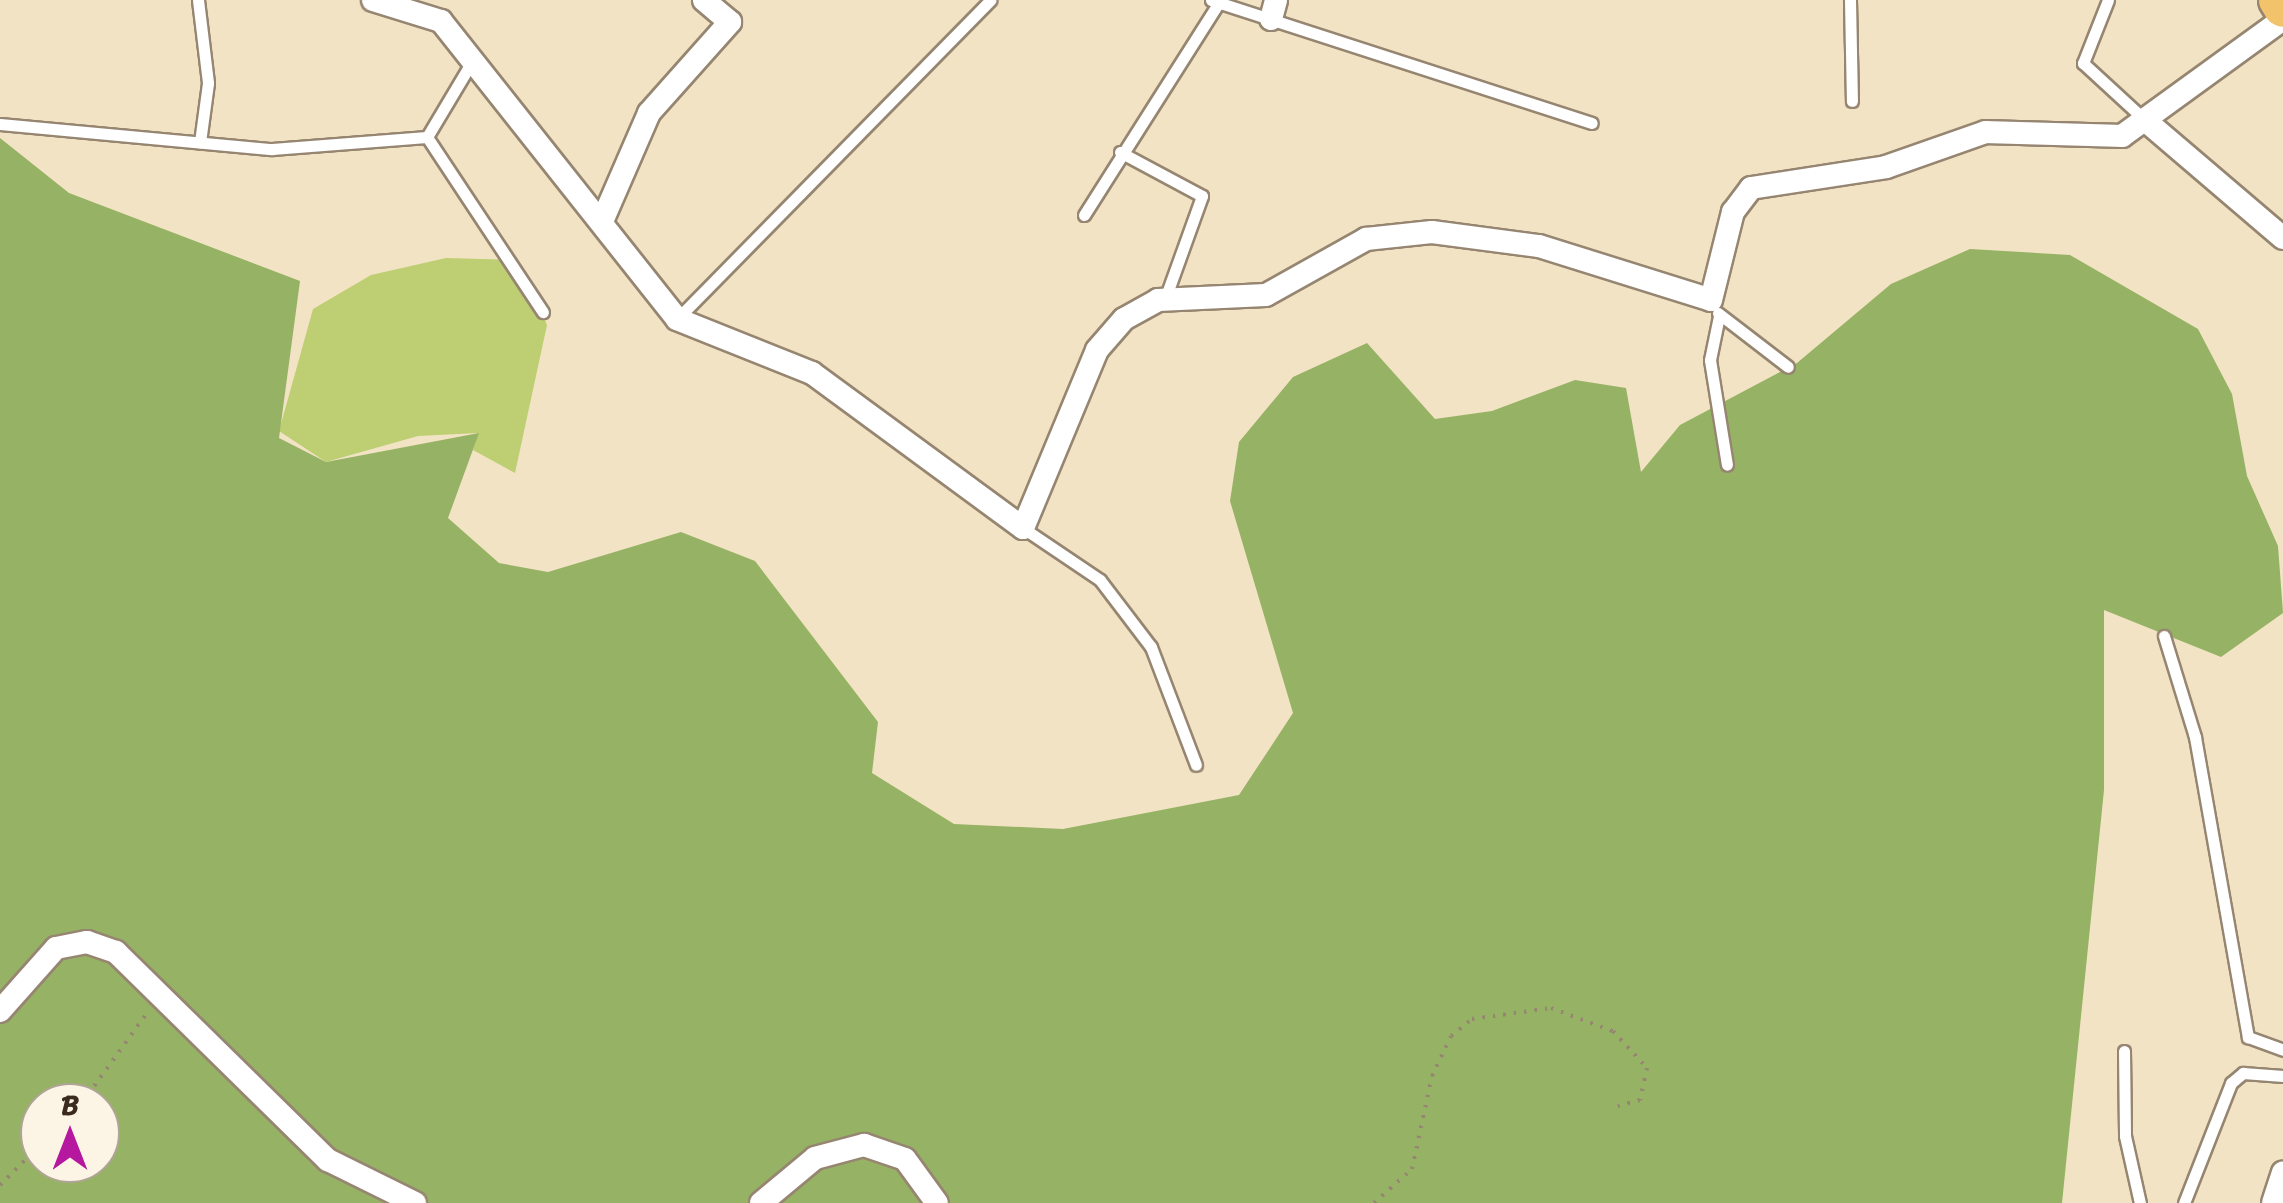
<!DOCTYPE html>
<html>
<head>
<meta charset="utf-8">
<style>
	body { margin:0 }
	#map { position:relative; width:2283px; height:1203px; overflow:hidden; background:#f2e3c4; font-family:Sriracha,sans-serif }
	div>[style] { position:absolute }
	.green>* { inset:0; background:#bdcf72 }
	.forest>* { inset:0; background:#96b264 }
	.path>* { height:4px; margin-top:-2px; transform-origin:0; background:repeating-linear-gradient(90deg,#968671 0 2.5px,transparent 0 10.5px) }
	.roads { filter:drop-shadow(2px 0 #968671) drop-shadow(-2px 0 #968671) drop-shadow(0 2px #968671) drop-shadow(0 -2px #968671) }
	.lane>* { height:11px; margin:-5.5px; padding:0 5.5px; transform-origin:5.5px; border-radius:5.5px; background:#fff }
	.street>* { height:22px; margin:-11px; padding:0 11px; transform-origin:11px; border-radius:11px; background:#fff }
	.primary>* { height:38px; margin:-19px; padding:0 19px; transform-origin:19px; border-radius:19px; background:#f2c36a }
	span { translate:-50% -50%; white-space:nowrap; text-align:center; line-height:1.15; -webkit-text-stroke:9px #fcf5e5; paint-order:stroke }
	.north { position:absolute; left:20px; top:1083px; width:100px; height:100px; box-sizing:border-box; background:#fcf5e5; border:2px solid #afa495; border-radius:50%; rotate:0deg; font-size:28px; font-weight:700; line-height:40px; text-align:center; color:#3b2a1e }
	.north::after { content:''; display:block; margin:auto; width:35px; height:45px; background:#b5179e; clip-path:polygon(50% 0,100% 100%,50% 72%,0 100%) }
</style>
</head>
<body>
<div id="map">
	<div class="green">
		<i style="clip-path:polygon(446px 258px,518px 260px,547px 325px,515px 473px,473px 450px,478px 433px,418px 436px,326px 462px,279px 431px,313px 309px,371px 275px)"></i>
	</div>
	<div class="forest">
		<i style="clip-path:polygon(evenodd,0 138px,69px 193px,300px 281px,279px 438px,326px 462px,479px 433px,448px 518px,499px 563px,548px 572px,681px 532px,755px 561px,878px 722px,872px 773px,954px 824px,1063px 829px,1239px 795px,1293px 713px,1230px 501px,1239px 442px,1293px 377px,1367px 343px,1435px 419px,1492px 411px,1575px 380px,1626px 388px,1641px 472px,1680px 425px,1797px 363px,1891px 284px,1970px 249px,2070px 255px,2198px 329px,2232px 394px,2247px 476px,2278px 546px,2283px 613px,2221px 657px,2104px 610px,2104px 790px,2062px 1203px,0 1203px,0 138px,40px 1103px,100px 1103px,100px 1163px,40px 1163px,40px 1103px)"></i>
	</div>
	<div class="path">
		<i style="left:82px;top:1103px;width:111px;rotate:-54.2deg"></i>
		<i style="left:0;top:1185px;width:57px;rotate:-45deg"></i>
		<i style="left:1374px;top:1203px;width:51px;rotate:-41.8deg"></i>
		<i style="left:1412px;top:1169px;width:95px;rotate:-77.9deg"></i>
		<i style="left:1432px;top:1076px;width:44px;rotate:-64.6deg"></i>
		<i style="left:1451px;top:1036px;width:27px;rotate:-39deg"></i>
		<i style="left:1472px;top:1019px;width:80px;rotate:-7.9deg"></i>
		<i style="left:1551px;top:1008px;width:66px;rotate:20.4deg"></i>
		<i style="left:1613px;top:1031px;width:50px;rotate:47.4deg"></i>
		<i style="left:1647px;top:1068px;width:33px;rotate:102deg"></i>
		<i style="left:1640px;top:1100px;width:23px;rotate:165deg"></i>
	</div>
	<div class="roads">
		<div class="lane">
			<i style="left:198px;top:0;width:84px;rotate:83.1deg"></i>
			<i style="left:208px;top:83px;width:60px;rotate:97.7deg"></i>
			<i style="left:1211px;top:0;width:400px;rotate:17.9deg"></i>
			<i style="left:1850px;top:0;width:101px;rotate:88.9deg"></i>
			<i style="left:2108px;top:0;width:68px;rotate:111.6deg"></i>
			<i style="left:2083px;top:63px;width:86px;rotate:42.6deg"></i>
			<i style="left:0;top:124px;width:273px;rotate:5.3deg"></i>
			<i style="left:272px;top:149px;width:155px;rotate:-4.4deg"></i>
			<i style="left:427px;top:137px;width:210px;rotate:56.5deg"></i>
			<i style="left:427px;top:137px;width:84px;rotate:-59.2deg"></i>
			<i style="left:1120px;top:152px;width:93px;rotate:28.2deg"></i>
			<i style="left:1202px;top:196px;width:109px;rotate:109.8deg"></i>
			<i style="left:1084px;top:215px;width:250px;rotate:-57.6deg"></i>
			<i style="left:1718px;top:313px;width:88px;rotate:37.6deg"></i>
			<i style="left:1719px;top:316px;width:45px;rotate:101.6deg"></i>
			<i style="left:1710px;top:360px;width:106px;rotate:80.8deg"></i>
			<i style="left:677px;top:319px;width:447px;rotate:-45.5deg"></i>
			<i style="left:1023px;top:528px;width:93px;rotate:34deg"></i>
			<i style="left:1100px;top:580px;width:84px;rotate:52.7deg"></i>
			<i style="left:1151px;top:647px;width:126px;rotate:69.1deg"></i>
			<i style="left:2164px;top:636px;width:106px;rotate:72.9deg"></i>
			<i style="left:2195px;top:737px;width:305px;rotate:80deg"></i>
			<i style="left:2248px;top:1037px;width:37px;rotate:20deg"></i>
			<i style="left:2124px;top:1051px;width:85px;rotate:89.3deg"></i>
			<i style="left:2125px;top:1136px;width:69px;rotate:77.4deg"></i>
			<i style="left:2184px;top:1203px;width:129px;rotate:-68.6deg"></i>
			<i style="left:2231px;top:1083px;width:16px;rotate:-40deg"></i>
			<i style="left:2243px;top:1073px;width:40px;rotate:4.3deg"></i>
		</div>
		<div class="street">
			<i style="left:373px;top:0;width:71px;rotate:17.2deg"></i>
			<i style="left:441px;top:21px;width:380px;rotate:51.6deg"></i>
			<i style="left:677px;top:319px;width:145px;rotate:21.8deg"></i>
			<i style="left:812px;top:373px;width:262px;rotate:36.3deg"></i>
			<i style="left:1023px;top:528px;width:193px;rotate:-67.4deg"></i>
			<i style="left:1097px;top:350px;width:41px;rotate:-48.9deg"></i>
			<i style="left:1124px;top:319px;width:39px;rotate:-29deg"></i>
			<i style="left:1158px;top:300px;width:108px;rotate:-2.7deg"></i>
			<i style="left:1266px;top:295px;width:115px;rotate:-29.2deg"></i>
			<i style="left:1366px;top:239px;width:66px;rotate:-6.1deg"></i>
			<i style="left:1432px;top:232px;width:108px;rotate:7.5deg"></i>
			<i style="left:1539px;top:246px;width:180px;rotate:17.4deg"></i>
			<i style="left:1711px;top:300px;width:91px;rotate:-76deg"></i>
			<i style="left:1733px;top:212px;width:30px;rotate:-53deg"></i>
			<i style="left:1751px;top:188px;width:137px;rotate:-8.8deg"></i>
			<i style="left:1886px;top:167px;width:106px;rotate:-19.3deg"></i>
			<i style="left:1986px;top:132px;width:136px;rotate:1.7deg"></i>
			<i style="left:2122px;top:136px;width:199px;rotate:-36deg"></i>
			<i style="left:1271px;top:19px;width:20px;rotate:-75deg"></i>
			<i style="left:2146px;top:121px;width:180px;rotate:40.5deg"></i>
			<i style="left:603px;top:219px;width:116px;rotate:-66.5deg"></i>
			<i style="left:649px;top:113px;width:122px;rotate:-48.3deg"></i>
			<i style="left:730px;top:22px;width:34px;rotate:-140deg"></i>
			<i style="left:0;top:1011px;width:84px;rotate:-48.4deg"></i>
			<i style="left:56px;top:948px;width:32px;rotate:-11deg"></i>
			<i style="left:87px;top:942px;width:31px;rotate:19deg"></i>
			<i style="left:116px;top:952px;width:297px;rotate:44.5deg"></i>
			<i style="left:328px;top:1160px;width:97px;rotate:26.3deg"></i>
			<i style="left:761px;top:1203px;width:70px;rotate:-39.8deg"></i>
			<i style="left:815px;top:1158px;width:51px;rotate:-14.9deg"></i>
			<i style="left:864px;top:1145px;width:43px;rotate:18.9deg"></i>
			<i style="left:905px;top:1159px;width:54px;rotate:54deg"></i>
			<i style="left:2273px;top:1203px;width:32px;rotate:-72deg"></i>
		</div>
		<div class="primary">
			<i style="left:2278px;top:0;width:9px;rotate:58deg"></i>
		</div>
	</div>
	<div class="north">B</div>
</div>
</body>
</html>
